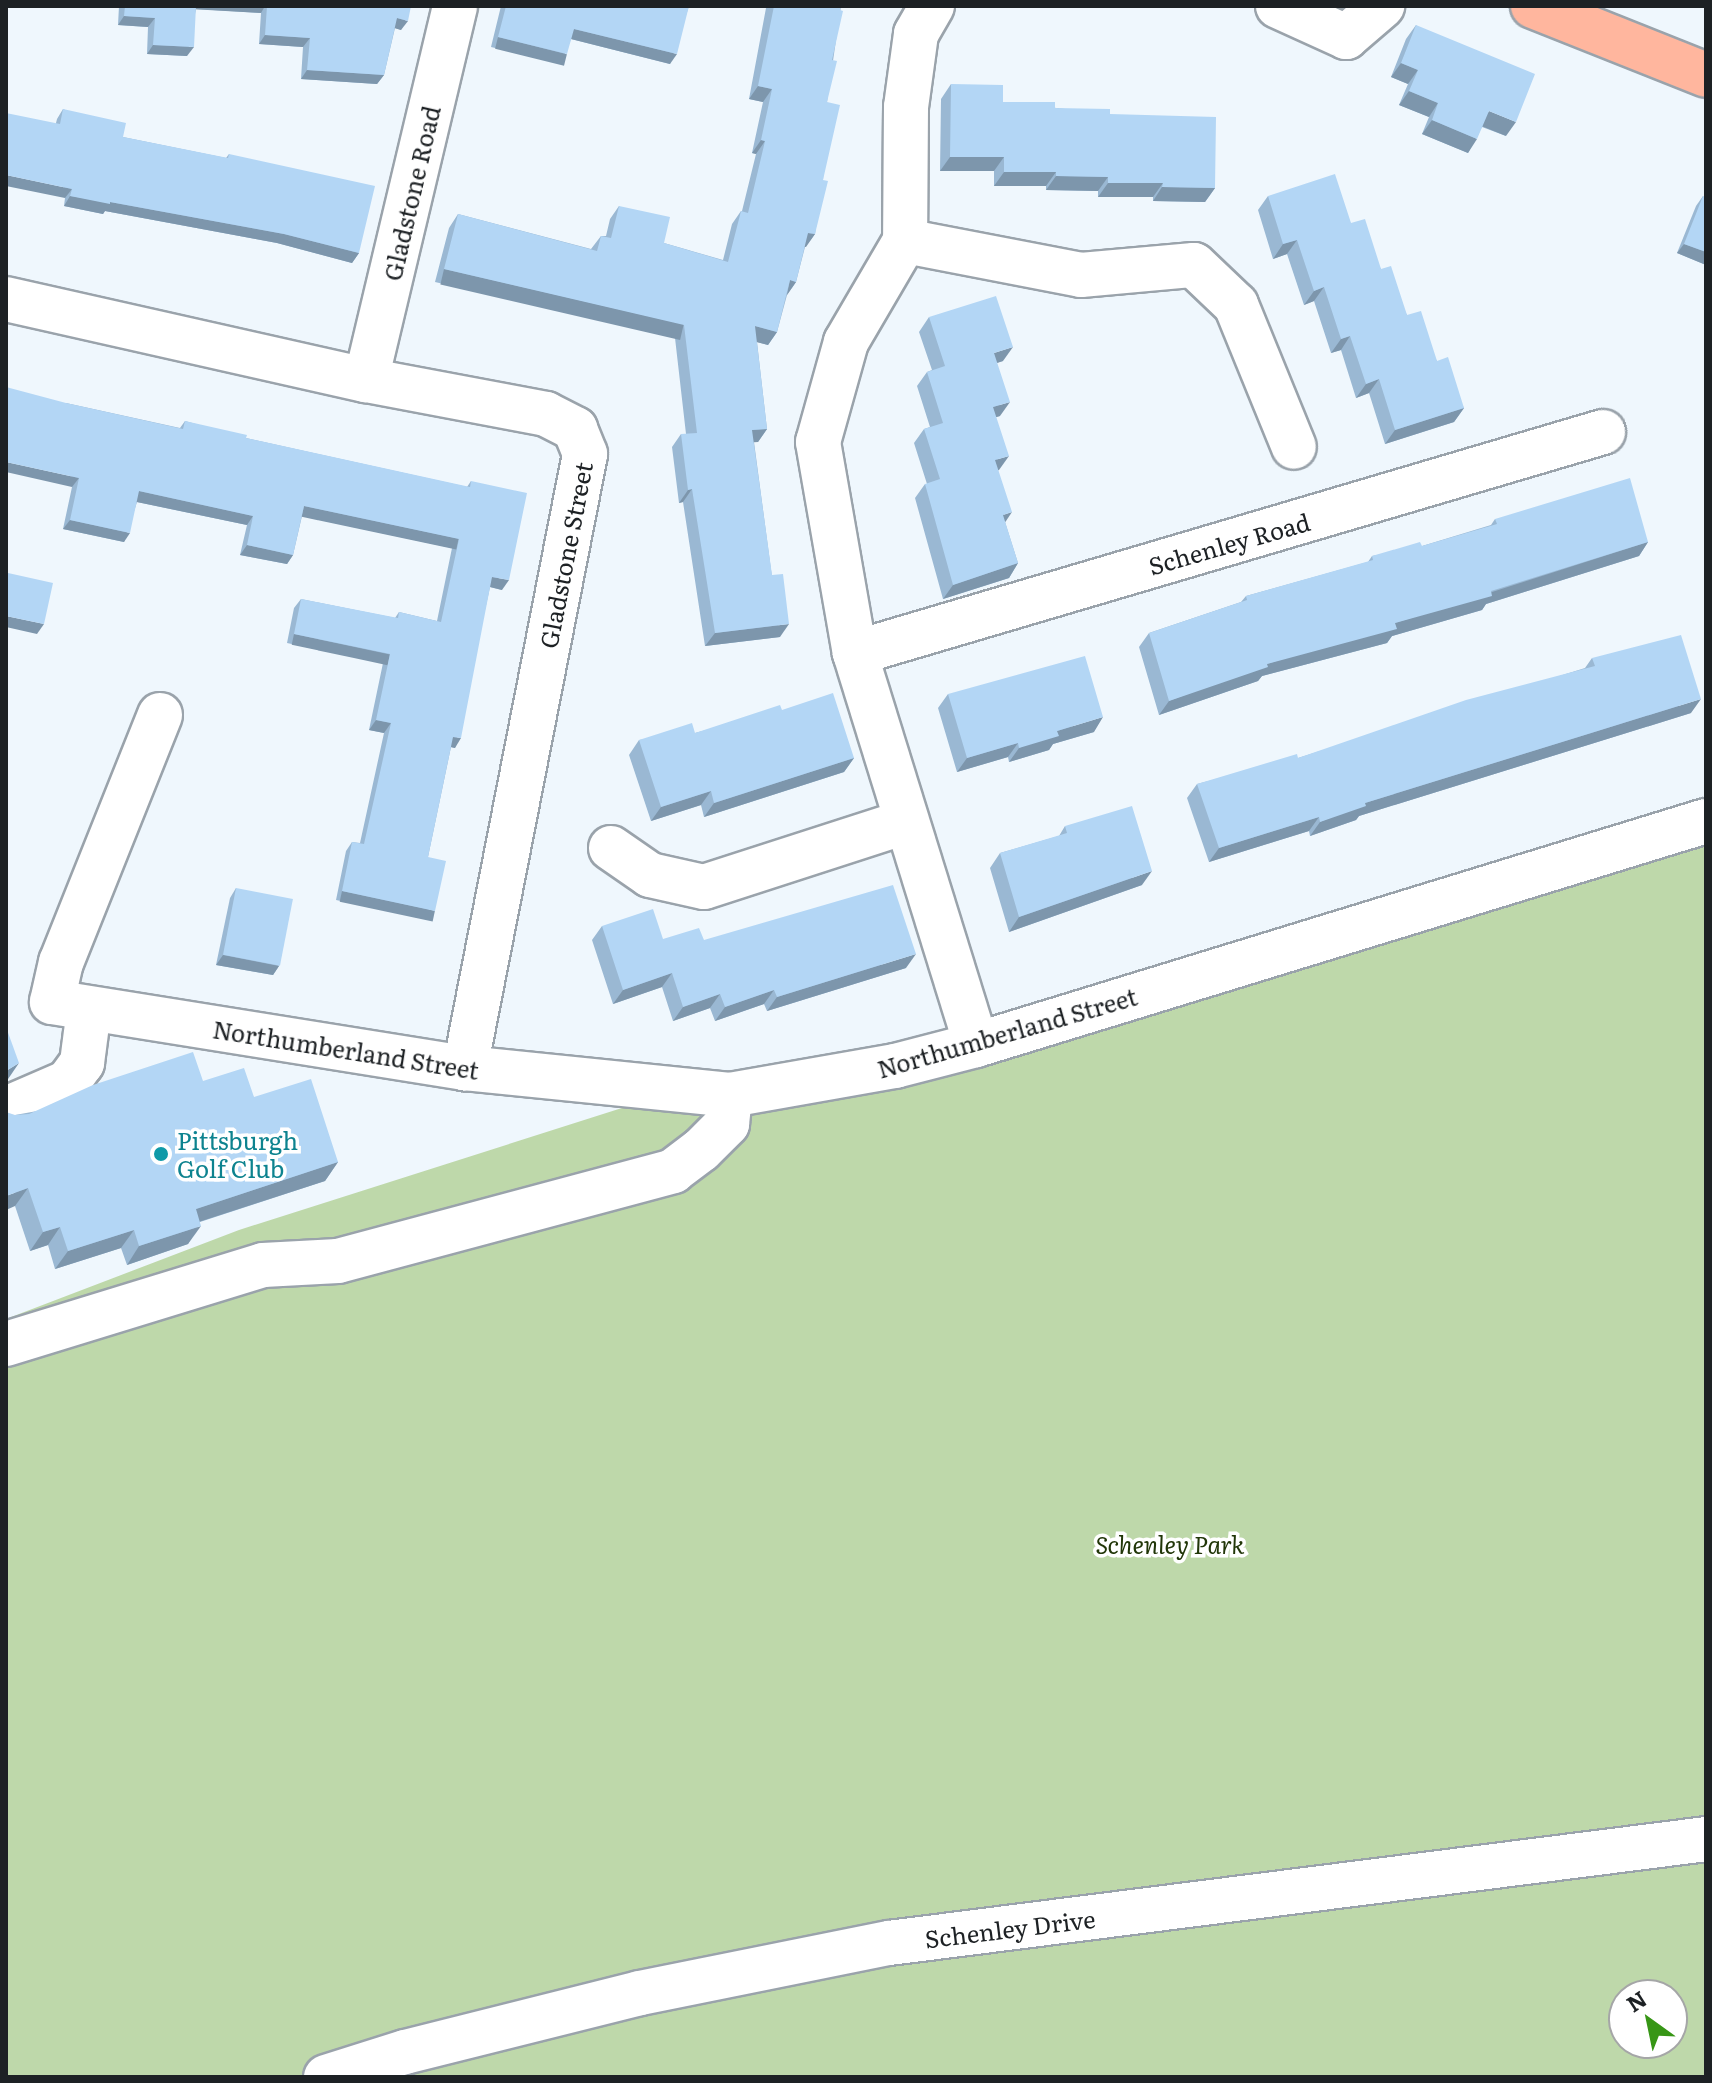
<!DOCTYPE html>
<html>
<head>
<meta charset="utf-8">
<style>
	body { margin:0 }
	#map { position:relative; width:1712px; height:2083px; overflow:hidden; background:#eff7fd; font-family:Literata,serif }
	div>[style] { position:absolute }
	.green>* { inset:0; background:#bed8aa }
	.roads { filter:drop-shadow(2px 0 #9aa3ab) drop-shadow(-2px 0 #9aa3ab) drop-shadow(0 2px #9aa3ab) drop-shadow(0 -2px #9aa3ab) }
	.minor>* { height:44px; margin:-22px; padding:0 22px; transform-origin:22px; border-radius:22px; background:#fff }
	.major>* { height:44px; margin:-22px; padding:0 22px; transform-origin:22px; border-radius:22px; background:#ffb69e }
	.wall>* { inset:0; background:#9ab8d3 }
	.shaded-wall>* { inset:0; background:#7d96ac; transform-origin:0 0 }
	.building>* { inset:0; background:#b3d6f5; transform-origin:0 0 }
	.dots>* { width:22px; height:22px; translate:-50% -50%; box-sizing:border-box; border:4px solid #fff; border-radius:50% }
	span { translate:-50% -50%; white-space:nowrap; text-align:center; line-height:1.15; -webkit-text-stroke:7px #fff; paint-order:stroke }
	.street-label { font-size:24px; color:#1d2124 }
	.culture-label { font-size:24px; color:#0d838f }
	.left { translate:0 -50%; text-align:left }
	.park-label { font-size:24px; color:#213608; font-style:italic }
	.frame { position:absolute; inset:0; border:8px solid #1d2124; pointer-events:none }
	.north { position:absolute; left:1608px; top:1979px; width:80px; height:80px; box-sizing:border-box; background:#fff; border:2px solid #a5a6a7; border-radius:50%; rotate:327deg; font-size:22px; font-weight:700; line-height:32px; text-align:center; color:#1d2124 }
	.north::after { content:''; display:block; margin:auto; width:28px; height:36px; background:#379616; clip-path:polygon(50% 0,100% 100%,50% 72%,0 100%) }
</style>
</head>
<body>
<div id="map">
	<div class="green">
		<i style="clip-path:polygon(evenodd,1706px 821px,1706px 2077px,6px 2077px,6px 1319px,239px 1230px,713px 1079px,977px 1045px,1706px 821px,1624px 1995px,1672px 1995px,1672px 2043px,1624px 2043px,1624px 1995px)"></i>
	</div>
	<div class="roads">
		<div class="minor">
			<i style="left:932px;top:6px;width:32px;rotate:120deg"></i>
			<i style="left:916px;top:34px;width:74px;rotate:97.8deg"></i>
			<i style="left:906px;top:107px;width:134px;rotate:90.4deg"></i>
			<i style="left:905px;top:241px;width:117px;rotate:120.3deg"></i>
			<i style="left:846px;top:342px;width:104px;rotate:105.6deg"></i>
			<i style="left:818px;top:442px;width:214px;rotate:80.1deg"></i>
			<i style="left:855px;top:653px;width:410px;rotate:72.8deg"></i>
			<i style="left:1278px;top:6px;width:75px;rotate:24.5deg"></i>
			<i style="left:1346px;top:37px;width:48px;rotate:-40.7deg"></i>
			<i style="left:905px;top:241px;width:179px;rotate:10.9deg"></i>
			<i style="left:1081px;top:275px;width:113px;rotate:-5.1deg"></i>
			<i style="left:1194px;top:265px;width:58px;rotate:43.6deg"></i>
			<i style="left:1236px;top:305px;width:153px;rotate:67.8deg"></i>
			<i style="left:6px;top:299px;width:369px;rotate:12.7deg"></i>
			<i style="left:366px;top:380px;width:183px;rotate:10.7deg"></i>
			<i style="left:546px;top:414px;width:33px;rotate:27deg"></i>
			<i style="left:575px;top:429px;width:27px;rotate:68deg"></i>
			<i style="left:585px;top:454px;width:626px;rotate:101.06deg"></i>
			<i style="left:366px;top:380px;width:384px;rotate:-76.6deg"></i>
			<i style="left:855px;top:653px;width:780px;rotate:-16.46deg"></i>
			<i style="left:160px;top:715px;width:266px;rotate:111.8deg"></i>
			<i style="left:61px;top:962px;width:41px;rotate:102.7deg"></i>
			<i style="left:52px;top:1002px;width:418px;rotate:9.1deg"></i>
			<i style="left:465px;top:1068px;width:266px;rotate:5.8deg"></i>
			<i style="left:730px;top:1095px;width:168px;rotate:-10deg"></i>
			<i style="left:895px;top:1066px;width:84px;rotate:-14.5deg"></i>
			<i style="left:976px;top:1045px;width:764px;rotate:-17.06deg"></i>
			<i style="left:611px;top:848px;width:47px;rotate:34.7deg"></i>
			<i style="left:650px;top:875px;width:55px;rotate:12.5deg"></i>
			<i style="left:704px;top:887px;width:211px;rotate:-17.9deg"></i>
			<i style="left:6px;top:1109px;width:68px;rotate:-23.5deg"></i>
			<i style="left:68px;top:1082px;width:24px;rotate:-54deg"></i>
			<i style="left:82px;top:1063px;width:54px;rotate:-82.6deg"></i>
			<i style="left:6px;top:1344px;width:269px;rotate:-17.1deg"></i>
			<i style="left:263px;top:1265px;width:75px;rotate:-3.1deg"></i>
			<i style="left:338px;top:1261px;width:347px;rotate:-15deg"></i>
			<i style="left:673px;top:1171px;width:35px;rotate:-37deg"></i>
			<i style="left:701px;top:1150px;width:37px;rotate:-45deg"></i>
			<i style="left:727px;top:1124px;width:29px;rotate:-84deg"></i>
			<i style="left:326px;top:2077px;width:83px;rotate:-17.6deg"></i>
			<i style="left:405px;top:2052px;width:242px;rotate:-14.1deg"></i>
			<i style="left:640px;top:1993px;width:254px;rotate:-11.4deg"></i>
			<i style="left:889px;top:1943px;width:824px;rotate:-7.25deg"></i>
		</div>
		<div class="major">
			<i style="left:1533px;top:6px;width:186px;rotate:21.7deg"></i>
		</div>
	</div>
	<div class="wall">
		<i style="clip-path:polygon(119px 6px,411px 6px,401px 30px,395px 28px,384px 75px,377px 84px,301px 79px,303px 47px,259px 44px,261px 13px,196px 9px,187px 56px,147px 54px,148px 27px,118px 25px)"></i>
		<i style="clip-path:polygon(501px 6px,689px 6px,670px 64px,571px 39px,561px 64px,491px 47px)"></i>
		<i style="clip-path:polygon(762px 6px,841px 6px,827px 102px,823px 180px,815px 234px,805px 247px,796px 282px,787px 295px,777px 332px,768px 345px,757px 342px,767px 429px,758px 442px,754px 442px,780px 637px,705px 646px,683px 502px,679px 503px,672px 447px,681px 434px,686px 434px,675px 338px,435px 282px,449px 228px,458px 214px,591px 249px,601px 236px,606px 236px,610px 219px,619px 206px,664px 243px,723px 260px,732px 224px,741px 211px,742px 211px,756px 154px,752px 153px,763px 102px,749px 99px,766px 8px)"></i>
		<i style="clip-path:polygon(1416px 25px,1506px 136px,1482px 127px,1468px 153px,1422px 134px,1429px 117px,1399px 105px,1408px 84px,1391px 77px,1406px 39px)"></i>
		<i style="clip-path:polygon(951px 84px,1003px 102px,1110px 114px,1215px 188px,1205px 202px,1153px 201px,1153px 197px,1098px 197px,1098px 191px,1046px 190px,1046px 186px,994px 186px,994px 171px,940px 171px,941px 99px)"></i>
		<i style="clip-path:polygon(63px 109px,123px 137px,226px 158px,229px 154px,359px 253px,352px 263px,277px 243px,105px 211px,103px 214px,64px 206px,65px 198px,56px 123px,57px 119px)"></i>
		<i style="clip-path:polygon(1268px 196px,1351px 223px,1381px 269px,1407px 315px,1437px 361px,1464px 408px,1454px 422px,1385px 444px,1369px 393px,1356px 398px,1341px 350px,1331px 353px,1314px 301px,1304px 305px,1287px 254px,1273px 259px,1258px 210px)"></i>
		<i style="clip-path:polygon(1703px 196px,1706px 265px,1677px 253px,1696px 206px)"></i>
		<i style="clip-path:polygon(929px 317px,1003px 361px,997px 363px,1000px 416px,996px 417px,998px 471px,1005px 522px,1018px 563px,1009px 578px,943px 599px,915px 498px,925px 484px,927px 484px,914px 443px,924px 429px,930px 427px,917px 386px,927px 372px,932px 370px,919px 332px)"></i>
		<i style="clip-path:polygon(66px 403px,180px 428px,185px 421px,246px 438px,467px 487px,471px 481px,502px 590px,490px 587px,455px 748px,451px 747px,428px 857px,429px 920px,336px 900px,346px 851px,352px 842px,360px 843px,384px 733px,369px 730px,383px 663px,287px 643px,294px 608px,301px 599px,395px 618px,399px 612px,437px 621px,452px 548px,302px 516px,293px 555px,287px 564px,240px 555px,247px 525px,137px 502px,124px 542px,63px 529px,72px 487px)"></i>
		<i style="clip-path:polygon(1495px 519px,1648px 542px,1639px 556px,1486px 604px,1482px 610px,1392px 636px,1387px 643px,1262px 676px,1258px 681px,1159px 715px,1139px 647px,1149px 633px,1241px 602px,1246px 596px,1368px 562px,1372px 556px,1422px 546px,1491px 525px)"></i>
		<i style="clip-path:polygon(1592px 658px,1691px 713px,1359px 816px,1356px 820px,1310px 836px,1309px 831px,1209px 862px,1187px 798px,1197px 784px,1298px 758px,1585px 668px)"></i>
		<i style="clip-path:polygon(948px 694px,1094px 732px,1053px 744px,1049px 750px,1009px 762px,1008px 757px,957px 772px,938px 708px)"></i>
		<i style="clip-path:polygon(782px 710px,854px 758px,844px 772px,704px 817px,701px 805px,651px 821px,629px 755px,639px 740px,695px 733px)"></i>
		<i style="clip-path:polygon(1065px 826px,1142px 885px,1009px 932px,990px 868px,1000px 853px,1059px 836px)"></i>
		<i style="clip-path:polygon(236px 888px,279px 966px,273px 975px,216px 965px,230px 898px)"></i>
		<i style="clip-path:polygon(602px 926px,663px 939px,704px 940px,906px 968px,767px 1011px,764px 1004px,715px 1021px,710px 1008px,673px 1021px,662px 987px,613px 1004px,592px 940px)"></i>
		<i style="clip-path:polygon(203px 1081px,254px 1097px,338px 1162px,325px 1181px,200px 1222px,188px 1244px,127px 1265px,121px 1248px,55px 1269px,48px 1245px,30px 1251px,15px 1206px,15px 1115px)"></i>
	</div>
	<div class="shaded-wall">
		<i style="clip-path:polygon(192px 6px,265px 6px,261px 13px,190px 9px)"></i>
		<i style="clip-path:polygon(124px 16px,155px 18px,148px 27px,118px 25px)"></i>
		<i style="clip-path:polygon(397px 18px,408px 21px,401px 30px,391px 27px)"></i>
		<i style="clip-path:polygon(574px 29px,677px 54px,670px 64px,567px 38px)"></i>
		<i style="clip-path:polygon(265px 35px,310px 38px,303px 47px,259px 44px)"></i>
		<i style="left:498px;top:37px;width:71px;height:12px;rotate:14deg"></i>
		<i style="clip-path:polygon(153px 45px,194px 47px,187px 56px,147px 54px)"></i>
		<i style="clip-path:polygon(1401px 63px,1418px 70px,1408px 84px,1391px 77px)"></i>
		<i style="clip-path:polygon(307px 70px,384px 75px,377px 84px,301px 79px)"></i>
		<i style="clip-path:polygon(758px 86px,772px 89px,763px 102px,749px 99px)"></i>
		<i style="clip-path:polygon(1409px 91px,1438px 103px,1429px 117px,1399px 105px)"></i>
		<i style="clip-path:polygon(1489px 111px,1516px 122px,1506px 136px,1479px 125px)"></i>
		<i style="clip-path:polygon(1432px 120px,1477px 139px,1468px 153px,1422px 134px)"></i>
		<i style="clip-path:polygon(761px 140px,765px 141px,756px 154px,752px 153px)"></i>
		<i style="clip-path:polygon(950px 157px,1004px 157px,994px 171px,940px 171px)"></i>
		<i style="clip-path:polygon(1004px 172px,1056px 172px,1046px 186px,994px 186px)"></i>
		<i style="clip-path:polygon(6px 175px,72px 189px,65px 198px,6px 186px)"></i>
		<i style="clip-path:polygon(1056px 176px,1108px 177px,1098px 191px,1046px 190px)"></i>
		<i style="clip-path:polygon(1108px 183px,1163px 183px,1153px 197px,1098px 197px)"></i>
		<i style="clip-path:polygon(1162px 187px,1215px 188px,1205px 202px,1153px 201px)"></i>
		<i style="clip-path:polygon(70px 196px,110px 202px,284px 234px,359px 253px,352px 263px,277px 243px,105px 211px,103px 214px,64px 206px)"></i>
		<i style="clip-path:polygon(808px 233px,815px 234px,806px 247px,799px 246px)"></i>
		<i style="clip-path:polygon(1297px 240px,1287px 254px,1273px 259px,1283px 244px)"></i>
		<i style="clip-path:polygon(1684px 244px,1706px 252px,1706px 265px,1677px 253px)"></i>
		<i style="left:444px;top:269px;width:246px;height:16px;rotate:13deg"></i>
		<i style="clip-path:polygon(790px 280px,796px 282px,787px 295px)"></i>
		<i style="clip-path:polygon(1324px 287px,1314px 301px,1304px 305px,1314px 291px)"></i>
		<i style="clip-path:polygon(755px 326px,777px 332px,768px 345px,745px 339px)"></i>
		<i style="clip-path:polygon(1350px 336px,1341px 350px,1331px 353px,1341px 339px)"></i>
		<i style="clip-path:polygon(1013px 347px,1003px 361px,984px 367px,994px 353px)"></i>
		<i style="clip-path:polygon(1379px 379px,1369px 393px,1356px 398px,1366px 384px)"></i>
		<i style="clip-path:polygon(1010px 402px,1000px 416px,983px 421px,993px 407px)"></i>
		<i style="clip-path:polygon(1464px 408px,1454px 422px,1385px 444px,1395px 430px)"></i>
		<i style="clip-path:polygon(767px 429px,758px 442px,743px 443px,752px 430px)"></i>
		<i style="clip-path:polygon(1009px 456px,999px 470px,985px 475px,995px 460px)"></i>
		<i style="clip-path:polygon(6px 462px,79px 478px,72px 487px,6px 472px)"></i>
		<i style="clip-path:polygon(692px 489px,683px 502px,679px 503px,688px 490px)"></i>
		<i style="clip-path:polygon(139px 491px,253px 516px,247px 525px,132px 501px)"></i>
		<i style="left:304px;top:506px;width:158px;height:11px;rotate:12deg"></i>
		<i style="clip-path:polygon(1012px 512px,1002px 527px,1003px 515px)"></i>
		<i style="clip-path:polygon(70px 520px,130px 533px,124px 542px,63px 529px)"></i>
		<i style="clip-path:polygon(1648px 542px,1639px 556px,1486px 604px,1482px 610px,1392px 636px,1387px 643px,1262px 676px,1258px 681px,1159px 715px,1169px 701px,1267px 664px)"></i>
		<i style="clip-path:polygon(247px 545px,293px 555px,287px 564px,240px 555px)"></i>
		<i style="clip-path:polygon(1018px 563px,1009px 578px,943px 599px,953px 585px)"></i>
		<i style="clip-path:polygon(492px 577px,509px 580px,502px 590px,486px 586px)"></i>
		<i style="clip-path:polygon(6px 616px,44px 624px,37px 634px,6px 627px)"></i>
		<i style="clip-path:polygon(789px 624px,780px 637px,705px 646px,715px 633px)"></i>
		<i style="left:294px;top:634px;width:98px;height:11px;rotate:12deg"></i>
		<i style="clip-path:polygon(1701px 699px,1691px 713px,1359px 816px,1356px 820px,1310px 836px,1320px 822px,1365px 803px)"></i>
		<i style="clip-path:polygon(1103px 717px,1094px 732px,1053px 744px,1049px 750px,1009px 762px,1019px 748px,1057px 731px)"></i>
		<i style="clip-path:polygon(376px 720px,391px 723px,384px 733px,369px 730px)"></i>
		<i style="clip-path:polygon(453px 737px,461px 738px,455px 748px,446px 746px)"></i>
		<i style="clip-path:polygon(1018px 743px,1008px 757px,957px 772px,967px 758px)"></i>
		<i style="clip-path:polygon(854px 758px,844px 772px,704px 817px,714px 803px)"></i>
		<i style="clip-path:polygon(711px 791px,701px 805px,651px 821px,661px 807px)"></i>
		<i style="clip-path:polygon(1319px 817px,1309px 831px,1209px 862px,1219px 848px)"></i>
		<i style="clip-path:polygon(1152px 871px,1142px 885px,1009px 932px,1019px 917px)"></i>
		<i style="left:342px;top:891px;width:95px;height:11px;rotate:12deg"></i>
		<i style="clip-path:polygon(916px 954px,906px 968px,767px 1011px,777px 997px)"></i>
		<i style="clip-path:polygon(223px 955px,279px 966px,273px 975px,216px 965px)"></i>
		<i style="clip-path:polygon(672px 973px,662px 987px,613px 1004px,623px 990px)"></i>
		<i style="clip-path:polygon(774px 990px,764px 1004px,715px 1021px,725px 1007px)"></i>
		<i style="clip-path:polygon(720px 994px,710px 1008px,673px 1021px,683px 1007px)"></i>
		<i style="clip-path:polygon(19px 1063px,6px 1082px,6px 1071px)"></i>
		<i style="clip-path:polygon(338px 1162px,325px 1181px,183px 1227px,196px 1209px)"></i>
		<i style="clip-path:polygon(28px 1188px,15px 1206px,6px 1210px,6px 1196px)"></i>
		<i style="clip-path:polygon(201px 1226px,188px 1244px,127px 1265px,139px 1246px)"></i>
		<i style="clip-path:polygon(60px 1227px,48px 1245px,30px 1251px,43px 1232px)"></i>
		<i style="clip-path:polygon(134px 1230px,121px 1248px,55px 1269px,68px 1251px)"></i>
	</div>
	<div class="building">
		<i style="clip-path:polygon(125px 6px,196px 6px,194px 47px,153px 45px,155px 18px,124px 16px)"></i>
		<i style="clip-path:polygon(267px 6px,411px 6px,408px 21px,397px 18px,384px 75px,307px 70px,310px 38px,265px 35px)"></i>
		<i style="clip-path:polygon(506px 6px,689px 6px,677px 54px,574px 29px,567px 54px,498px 37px)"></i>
		<i style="clip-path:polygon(774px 6px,841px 6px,840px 10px,843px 11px,832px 60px,837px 61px,827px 102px,840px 105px,823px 180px,828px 181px,815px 234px,808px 233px,796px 282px,790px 280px,777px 332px,755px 326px,767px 429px,752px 430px,772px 575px,783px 574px,789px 624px,715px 633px,692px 489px,688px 490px,681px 434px,697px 433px,684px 325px,444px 269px,458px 214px,597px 251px,601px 236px,611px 238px,619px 206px,670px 217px,664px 243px,728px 262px,741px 211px,748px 213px,765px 141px,761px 140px,772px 89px,758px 86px)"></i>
		<i style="clip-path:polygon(1416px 25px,1535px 74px,1516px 122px,1489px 111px,1477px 139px,1432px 120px,1438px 103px,1409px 91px,1418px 70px,1401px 63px)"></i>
		<i style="clip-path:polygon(951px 84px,1003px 85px,1003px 102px,1055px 102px,1055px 108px,1110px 109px,1110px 114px,1216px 117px,1215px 188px,1162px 187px,1163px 183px,1108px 183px,1108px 177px,1056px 176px,1056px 172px,1004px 172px,1004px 157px,950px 157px)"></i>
		<i style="clip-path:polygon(63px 109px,126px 123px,123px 137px,228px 158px,229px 154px,375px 186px,359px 253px,284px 234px,110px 202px,110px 204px,70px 196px,72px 189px,6px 175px,6px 113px,60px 124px)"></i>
		<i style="clip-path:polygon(1335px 174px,1351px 223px,1365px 219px,1381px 269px,1391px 266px,1407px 315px,1421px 311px,1437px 361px,1448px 357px,1464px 408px,1395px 430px,1379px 379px,1366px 384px,1350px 336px,1341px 339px,1324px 287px,1314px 291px,1297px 240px,1283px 244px,1268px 196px)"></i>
		<i style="clip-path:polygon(1703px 196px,1706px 197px,1706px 252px,1684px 244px)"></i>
		<i style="clip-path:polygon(996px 296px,1013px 347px,994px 353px,1010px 402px,993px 407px,1009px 456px,995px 460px,1012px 512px,1003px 515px,1018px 563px,953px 585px,925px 484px,940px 479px,924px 429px,943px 423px,927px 372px,945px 366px,929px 317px)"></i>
		<i style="clip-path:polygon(6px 387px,66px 403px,183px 429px,185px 421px,247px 435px,246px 438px,470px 487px,471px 481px,527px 493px,509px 580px,492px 577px,461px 738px,453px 737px,428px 857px,446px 861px,435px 911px,342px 891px,352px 842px,364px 844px,391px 723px,376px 720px,390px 654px,294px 634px,301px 599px,398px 618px,399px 612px,441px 622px,459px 539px,304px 506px,293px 555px,247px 545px,253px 516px,139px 491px,130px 533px,70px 520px,79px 478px,6px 462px)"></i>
		<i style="clip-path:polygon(1630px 478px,1648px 542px,1491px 591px,1492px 596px,1395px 623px,1397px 629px,1267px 664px,1268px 667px,1169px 701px,1149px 633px,1247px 600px,1246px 596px,1373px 560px,1372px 556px,1420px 542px,1422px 546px,1497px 524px,1495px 519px)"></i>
		<i style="clip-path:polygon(8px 573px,53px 583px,44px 624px,6px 616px,6px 583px)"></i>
		<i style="clip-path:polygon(1681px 635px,1701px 699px,1365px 803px,1366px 806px,1320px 822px,1319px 817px,1219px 848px,1197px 784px,1297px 754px,1298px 758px,1466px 700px,1595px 666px,1592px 658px)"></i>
		<i style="clip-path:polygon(1085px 656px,1103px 717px,1057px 731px,1059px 736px,1019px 748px,1018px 743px,967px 758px,948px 694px)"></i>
		<i style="clip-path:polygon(833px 693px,854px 758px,714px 803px,711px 791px,661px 807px,639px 740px,692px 723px,695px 733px,780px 705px,782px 710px)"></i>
		<i style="clip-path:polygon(1132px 806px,1152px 871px,1019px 917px,1000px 853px,1067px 833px,1065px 826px)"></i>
		<i style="clip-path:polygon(893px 885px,916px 954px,777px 997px,774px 990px,725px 1007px,720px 994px,683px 1007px,672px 973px,623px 990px,602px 926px,653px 909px,663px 939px,699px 928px,704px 940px)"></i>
		<i style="left:236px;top:888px;width:58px;height:68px;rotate:11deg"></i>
		<i style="clip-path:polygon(6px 1027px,19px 1063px,6px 1071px)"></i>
		<i style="clip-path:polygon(193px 1052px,203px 1081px,244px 1068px,254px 1097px,311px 1079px,338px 1162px,196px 1209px,201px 1226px,139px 1246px,134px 1230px,68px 1251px,60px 1227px,43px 1232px,28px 1188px,6px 1196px,6px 1112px,15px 1115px,29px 1114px,93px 1085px)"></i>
	</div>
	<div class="dots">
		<i style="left:161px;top:1154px;background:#0f9aa8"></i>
	</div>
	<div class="street-label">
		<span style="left:411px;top:193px;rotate:-77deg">Gladstone Road</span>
		<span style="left:1229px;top:543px;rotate:-16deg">Schenley Road</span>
		<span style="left:565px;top:555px;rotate:-79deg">Gladstone Street</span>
		<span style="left:1007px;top:1032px;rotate:-16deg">Northumberland Street</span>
		<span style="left:346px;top:1049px;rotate:9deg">Northumberland Street</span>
		<span style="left:1010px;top:1928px;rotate:-7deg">Schenley Drive</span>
	</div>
	<div class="culture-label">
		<span class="left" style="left:177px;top:1154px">Pittsburgh<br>Golf Club</span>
	</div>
	<div class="park-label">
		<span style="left:1170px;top:1544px">Schenley Park</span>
	</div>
	<div class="frame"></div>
	<div class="north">N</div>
</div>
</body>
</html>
